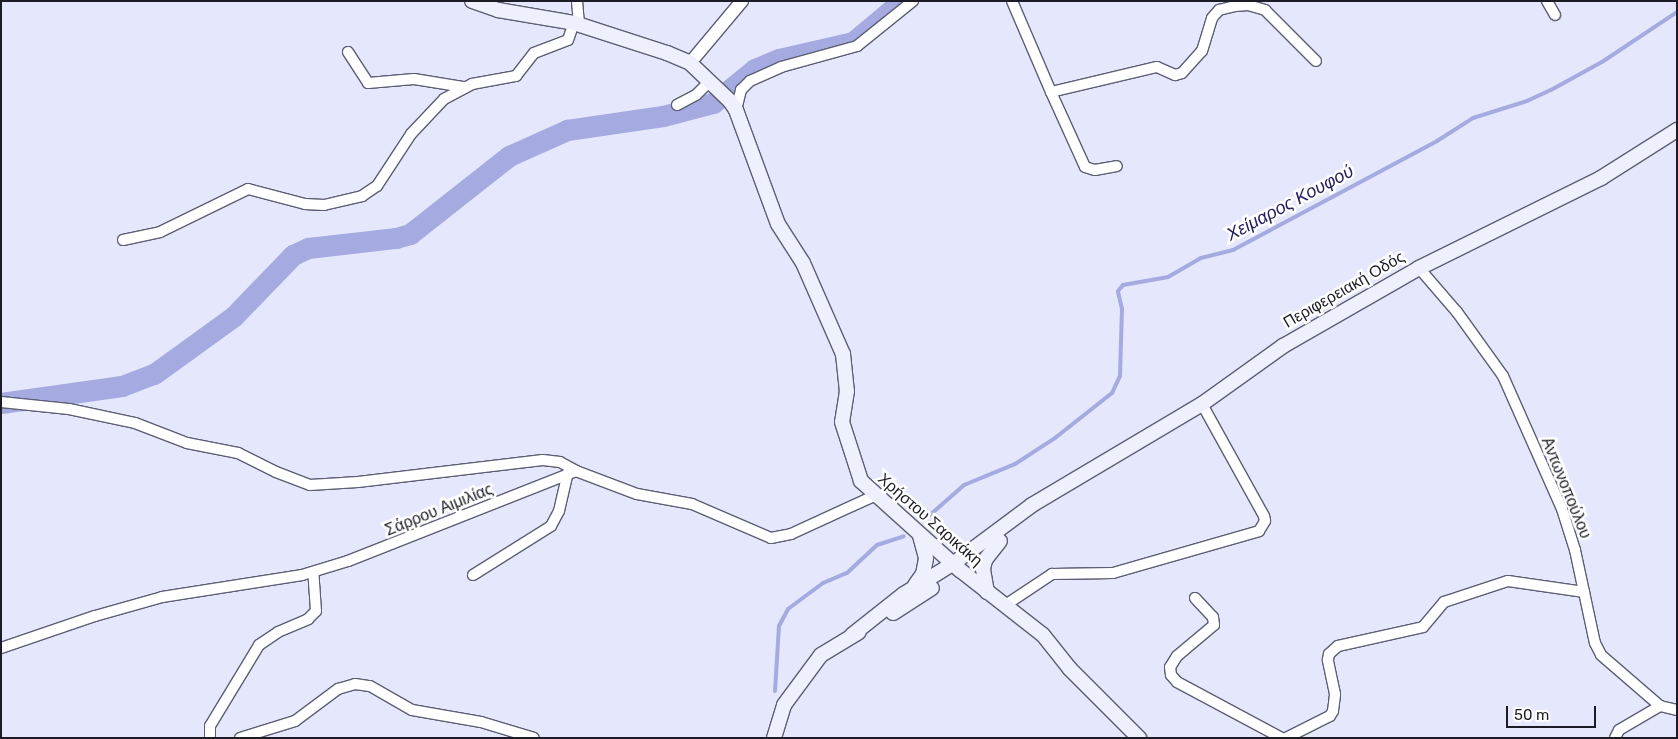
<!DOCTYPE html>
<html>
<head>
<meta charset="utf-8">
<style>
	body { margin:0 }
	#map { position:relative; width:1678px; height:739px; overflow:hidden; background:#e5e7fc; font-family:Rubik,sans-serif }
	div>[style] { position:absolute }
	.stream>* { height:4px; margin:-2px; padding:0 2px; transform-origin:2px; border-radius:2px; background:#a5aae0 }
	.river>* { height:21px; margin:-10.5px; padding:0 10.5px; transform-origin:10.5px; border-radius:10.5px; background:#a5aae0 }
	.roads { filter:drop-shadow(1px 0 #5c5e74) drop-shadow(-1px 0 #5c5e74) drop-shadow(0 1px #5c5e74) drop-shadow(0 -1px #5c5e74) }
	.minor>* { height:10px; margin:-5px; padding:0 5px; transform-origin:5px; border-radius:5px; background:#fff }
	.tertiary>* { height:12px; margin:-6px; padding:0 6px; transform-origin:6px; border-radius:6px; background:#fff }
	.secondary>* { height:14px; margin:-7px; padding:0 7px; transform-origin:7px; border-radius:7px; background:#eef0fd }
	span { translate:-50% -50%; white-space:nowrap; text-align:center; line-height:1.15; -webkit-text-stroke:5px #fff; paint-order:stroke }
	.street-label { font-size:16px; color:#1b1c25 }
	.water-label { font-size:18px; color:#252160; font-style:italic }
	.frame { position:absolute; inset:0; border:2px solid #1b1c25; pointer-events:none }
	.scale { position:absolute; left:1506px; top:706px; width:90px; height:22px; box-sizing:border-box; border:2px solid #1b1c25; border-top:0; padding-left:6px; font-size:15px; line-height:18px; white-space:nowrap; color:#1b1c25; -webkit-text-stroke:4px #fff; paint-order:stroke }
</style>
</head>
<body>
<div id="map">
	<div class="stream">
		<i style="left:930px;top:515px;width:45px;rotate:-41.4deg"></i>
		<i style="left:964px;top:485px;width:55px;rotate:-22.4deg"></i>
		<i style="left:1015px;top:464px;width:48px;rotate:-33deg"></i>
		<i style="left:1055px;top:438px;width:73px;rotate:-38.3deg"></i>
		<i style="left:1112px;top:393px;width:19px;rotate:-65deg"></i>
		<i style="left:1120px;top:376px;width:67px;rotate:-88.3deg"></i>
		<i style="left:1122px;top:309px;width:18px;rotate:-103deg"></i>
		<i style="left:1118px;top:291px;width:8px;rotate:-50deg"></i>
		<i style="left:1123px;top:285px;width:46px;rotate:-10.1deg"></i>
		<i style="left:1168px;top:277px;width:38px;rotate:-30deg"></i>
		<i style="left:1201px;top:258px;width:33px;rotate:-14deg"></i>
		<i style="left:1233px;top:250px;width:231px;rotate:-28.1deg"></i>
		<i style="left:1437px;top:141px;width:43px;rotate:-32.6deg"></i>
		<i style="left:1473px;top:118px;width:57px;rotate:-17.5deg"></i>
		<i style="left:1527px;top:101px;width:26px;rotate:-25deg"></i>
		<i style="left:1551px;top:90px;width:58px;rotate:-28.8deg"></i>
		<i style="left:1602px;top:62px;width:90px;rotate:-33.7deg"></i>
		<i style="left:775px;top:691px;width:65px;rotate:-86.5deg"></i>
		<i style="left:779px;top:626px;width:19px;rotate:-62deg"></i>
		<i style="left:788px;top:609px;width:44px;rotate:-36.6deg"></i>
		<i style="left:823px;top:583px;width:26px;rotate:-23deg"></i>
		<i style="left:847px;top:573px;width:41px;rotate:-43deg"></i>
		<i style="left:877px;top:545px;width:28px;rotate:-18deg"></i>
	</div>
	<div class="river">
		<i style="left:1px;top:403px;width:122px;rotate:-8deg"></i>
		<i style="left:122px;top:386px;width:34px;rotate:-21deg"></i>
		<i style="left:154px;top:374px;width:99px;rotate:-35.9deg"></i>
		<i style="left:234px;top:316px;width:85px;rotate:-46deg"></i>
		<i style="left:293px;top:255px;width:17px;rotate:-25deg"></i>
		<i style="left:308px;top:248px;width:89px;rotate:-6.5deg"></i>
		<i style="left:396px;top:238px;width:15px;rotate:-16deg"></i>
		<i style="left:410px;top:234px;width:126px;rotate:-38.2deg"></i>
		<i style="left:509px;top:156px;width:64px;rotate:-24.1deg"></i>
		<i style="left:567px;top:130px;width:97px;rotate:-8.3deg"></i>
		<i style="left:663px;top:116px;width:52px;rotate:-14.6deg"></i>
		<i style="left:713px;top:103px;width:54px;rotate:-39deg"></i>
		<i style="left:755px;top:69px;width:26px;rotate:-23deg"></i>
		<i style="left:779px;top:59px;width:76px;rotate:-12.9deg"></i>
		<i style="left:853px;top:42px;width:64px;rotate:-39.9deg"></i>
	</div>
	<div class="roads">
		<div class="minor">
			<i style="left:577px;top:1px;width:24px;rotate:85deg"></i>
			<i style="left:1012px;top:1px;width:99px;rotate:66.8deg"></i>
			<i style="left:1051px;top:92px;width:109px;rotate:-13.3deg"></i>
			<i style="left:1157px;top:67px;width:20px;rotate:24deg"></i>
			<i style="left:1175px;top:75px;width:7px;rotate:-16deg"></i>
			<i style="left:1182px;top:73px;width:30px;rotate:-48deg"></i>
			<i style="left:1202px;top:51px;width:34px;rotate:-73deg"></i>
			<i style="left:1212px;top:18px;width:11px;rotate:-49deg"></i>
			<i style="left:1219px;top:10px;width:16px;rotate:-14deg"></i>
			<i style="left:1235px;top:6px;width:13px;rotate:-4deg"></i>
			<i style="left:1248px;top:5px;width:18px;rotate:16deg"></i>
			<i style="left:1265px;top:10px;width:72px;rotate:45deg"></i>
			<i style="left:1547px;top:1px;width:16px;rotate:60deg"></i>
			<i style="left:348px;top:52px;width:37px;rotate:57deg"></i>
			<i style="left:368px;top:83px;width:46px;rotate:-5deg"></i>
			<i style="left:414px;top:79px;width:51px;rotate:9.1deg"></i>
			<i style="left:1051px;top:92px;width:82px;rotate:65.6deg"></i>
			<i style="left:1085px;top:167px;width:10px;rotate:17deg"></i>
			<i style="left:1095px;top:170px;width:22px;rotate:-10deg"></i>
			<i style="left:677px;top:105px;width:21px;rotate:-28deg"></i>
			<i style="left:696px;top:95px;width:20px;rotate:-45deg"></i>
			<i style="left:736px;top:110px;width:21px;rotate:-76deg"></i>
			<i style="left:741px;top:90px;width:13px;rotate:-45deg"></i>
			<i style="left:750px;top:81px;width:34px;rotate:-24deg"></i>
			<i style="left:781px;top:67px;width:79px;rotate:-15.4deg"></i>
			<i style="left:857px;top:46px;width:72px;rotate:-38.8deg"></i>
			<i style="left:123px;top:240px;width:38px;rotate:-12deg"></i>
			<i style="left:160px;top:232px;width:98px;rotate:-26deg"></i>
			<i style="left:248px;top:189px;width:59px;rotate:14.7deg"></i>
			<i style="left:305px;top:204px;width:19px;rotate:3deg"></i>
			<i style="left:324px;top:205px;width:39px;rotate:-13deg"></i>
			<i style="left:362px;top:196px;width:18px;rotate:-34deg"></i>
			<i style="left:377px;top:186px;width:62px;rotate:-56.8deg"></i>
			<i style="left:411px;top:134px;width:48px;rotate:-46.7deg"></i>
			<i style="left:444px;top:99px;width:32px;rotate:-28deg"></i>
			<i style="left:472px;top:84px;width:45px;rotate:-10.3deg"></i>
			<i style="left:516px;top:76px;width:29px;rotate:-52deg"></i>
			<i style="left:534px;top:53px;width:36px;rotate:-21deg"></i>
			<i style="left:568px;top:40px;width:18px;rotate:-71deg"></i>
			<i style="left:1419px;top:268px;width:58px;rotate:49.2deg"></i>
			<i style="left:1457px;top:312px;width:79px;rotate:54.3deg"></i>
			<i style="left:1503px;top:376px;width:145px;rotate:66.1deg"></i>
			<i style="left:1562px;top:509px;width:43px;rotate:72.4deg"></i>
			<i style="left:1575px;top:550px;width:95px;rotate:77.9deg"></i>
			<i style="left:1595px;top:643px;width:13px;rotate:63deg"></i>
			<i style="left:1601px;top:655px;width:78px;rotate:40.8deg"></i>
			<i style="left:1660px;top:706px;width:17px;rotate:13deg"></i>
			<i style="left:1px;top:402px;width:68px;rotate:5.9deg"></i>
			<i style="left:69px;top:409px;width:67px;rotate:12deg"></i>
			<i style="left:135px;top:423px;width:56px;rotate:21deg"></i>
			<i style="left:187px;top:443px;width:52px;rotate:11.1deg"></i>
			<i style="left:238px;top:453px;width:42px;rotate:26.6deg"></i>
			<i style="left:276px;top:472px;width:36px;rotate:21deg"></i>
			<i style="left:310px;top:485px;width:48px;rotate:-3.6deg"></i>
			<i style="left:358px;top:482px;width:186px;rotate:-6.8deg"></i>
			<i style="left:543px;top:460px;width:17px;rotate:7deg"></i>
			<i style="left:560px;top:462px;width:18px;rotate:29deg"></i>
			<i style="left:473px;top:575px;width:92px;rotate:-32.1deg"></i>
			<i style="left:551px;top:526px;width:17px;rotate:-62deg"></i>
			<i style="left:559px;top:511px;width:39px;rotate:-77deg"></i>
			<i style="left:1195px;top:598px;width:26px;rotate:47deg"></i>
			<i style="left:1213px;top:617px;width:8px;rotate:83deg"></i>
			<i style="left:1214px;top:625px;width:48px;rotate:140deg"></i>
			<i style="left:1177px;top:656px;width:13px;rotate:122deg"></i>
			<i style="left:1170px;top:667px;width:8px;rotate:83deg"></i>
			<i style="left:1171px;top:675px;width:9px;rotate:49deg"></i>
			<i style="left:1177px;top:682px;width:119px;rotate:28.1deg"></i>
			<i style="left:1004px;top:606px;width:58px;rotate:-33.7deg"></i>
			<i style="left:1052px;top:574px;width:61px;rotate:-0.9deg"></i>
			<i style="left:1113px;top:573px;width:152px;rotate:-16deg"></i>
			<i style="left:1259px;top:531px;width:12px;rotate:-59deg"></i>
			<i style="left:1265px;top:521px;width:5px;rotate:-101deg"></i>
			<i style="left:1264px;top:516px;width:128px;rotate:-119deg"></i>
			<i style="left:1px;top:648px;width:99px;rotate:-18.8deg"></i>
			<i style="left:95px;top:616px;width:70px;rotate:-15.8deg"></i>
			<i style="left:162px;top:597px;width:142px;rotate:-8.9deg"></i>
			<i style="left:302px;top:575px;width:48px;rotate:-16.9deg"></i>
			<i style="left:348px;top:561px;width:245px;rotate:-21.5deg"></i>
			<i style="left:576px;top:471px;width:65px;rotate:20.7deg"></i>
			<i style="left:637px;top:494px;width:56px;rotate:10.3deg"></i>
			<i style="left:692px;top:504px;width:86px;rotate:23.3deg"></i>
			<i style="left:771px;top:538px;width:20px;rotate:-11deg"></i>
			<i style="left:791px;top:534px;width:91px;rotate:-24.6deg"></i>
			<i style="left:210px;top:738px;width:12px;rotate:-90deg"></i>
			<i style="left:210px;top:726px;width:95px;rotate:-58.8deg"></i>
			<i style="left:259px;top:645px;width:23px;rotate:-34deg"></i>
			<i style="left:278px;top:632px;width:33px;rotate:-23deg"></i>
			<i style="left:308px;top:619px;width:11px;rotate:-45deg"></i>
			<i style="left:316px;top:611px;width:39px;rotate:-94deg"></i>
			<i style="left:240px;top:738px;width:58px;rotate:-17.2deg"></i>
			<i style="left:295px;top:721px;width:54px;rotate:-36.7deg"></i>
			<i style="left:338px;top:689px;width:18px;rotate:-16deg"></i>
			<i style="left:355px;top:684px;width:15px;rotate:8deg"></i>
			<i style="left:370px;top:686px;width:48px;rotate:29.7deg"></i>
			<i style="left:412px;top:710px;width:70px;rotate:9.9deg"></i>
			<i style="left:481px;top:722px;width:55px;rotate:16.8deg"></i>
			<i style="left:1286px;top:738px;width:49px;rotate:-26.6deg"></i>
			<i style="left:1330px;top:716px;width:6px;rotate:-59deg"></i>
			<i style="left:1333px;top:711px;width:17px;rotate:-83deg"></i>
			<i style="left:1335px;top:694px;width:35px;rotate:-102deg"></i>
			<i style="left:1328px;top:660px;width:6px;rotate:-81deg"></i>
			<i style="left:1329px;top:654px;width:12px;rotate:-42deg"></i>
			<i style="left:1338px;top:646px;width:87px;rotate:-12.6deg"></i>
			<i style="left:1423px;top:627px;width:33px;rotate:-50deg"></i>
			<i style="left:1444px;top:602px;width:67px;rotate:-18.2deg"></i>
			<i style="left:1508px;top:581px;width:77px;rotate:8.2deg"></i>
			<i style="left:1615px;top:738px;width:9px;rotate:-63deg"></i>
			<i style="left:1619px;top:730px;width:48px;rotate:-30.3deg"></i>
		</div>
		<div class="tertiary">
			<i style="left:690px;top:63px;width:81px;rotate:-50deg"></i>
		</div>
		<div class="secondary">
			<i style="left:472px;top:1px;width:28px;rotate:19deg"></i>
			<i style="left:498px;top:10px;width:77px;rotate:9.7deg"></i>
			<i style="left:574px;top:23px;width:98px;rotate:17.9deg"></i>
			<i style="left:667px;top:53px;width:25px;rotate:23deg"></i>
			<i style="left:690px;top:63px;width:55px;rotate:43.5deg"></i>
			<i style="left:730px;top:101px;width:11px;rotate:56deg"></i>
			<i style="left:736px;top:110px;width:121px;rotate:69.8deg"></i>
			<i style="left:778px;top:224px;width:46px;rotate:57.3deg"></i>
			<i style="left:803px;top:263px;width:99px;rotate:66.3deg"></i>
			<i style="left:843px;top:354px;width:37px;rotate:84deg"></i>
			<i style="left:847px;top:391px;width:31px;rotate:99deg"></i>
			<i style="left:842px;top:422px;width:62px;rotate:72.1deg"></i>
			<i style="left:861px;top:481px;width:133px;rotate:42deg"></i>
			<i style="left:960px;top:570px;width:105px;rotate:38.1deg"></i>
			<i style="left:1043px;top:635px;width:43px;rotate:51.5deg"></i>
			<i style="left:1070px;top:669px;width:98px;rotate:45deg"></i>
			<i style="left:915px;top:585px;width:14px;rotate:-54deg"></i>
			<i style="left:923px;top:574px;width:16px;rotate:-79deg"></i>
			<i style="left:926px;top:558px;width:24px;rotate:-105deg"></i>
			<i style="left:987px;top:592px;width:23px;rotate:-100deg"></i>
			<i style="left:983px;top:569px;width:9px;rotate:-77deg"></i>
			<i style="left:985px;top:560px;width:24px;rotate:-52deg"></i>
			<i style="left:893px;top:613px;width:46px;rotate:-32.7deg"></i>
			<i style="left:852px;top:635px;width:66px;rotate:-38.3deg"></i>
			<i style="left:904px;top:594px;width:59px;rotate:-31.8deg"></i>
			<i style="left:954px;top:563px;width:97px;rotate:-36.6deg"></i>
			<i style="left:1032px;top:505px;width:198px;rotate:-30.7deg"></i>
			<i style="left:1202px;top:404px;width:100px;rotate:-35.6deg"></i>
			<i style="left:1283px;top:346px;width:157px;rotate:-29.8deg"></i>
			<i style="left:1419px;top:268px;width:203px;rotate:-26.3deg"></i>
			<i style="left:1601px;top:178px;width:90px;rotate:-32.3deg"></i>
			<i style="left:774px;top:738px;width:34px;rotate:-73deg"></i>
			<i style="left:784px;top:705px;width:62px;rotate:-53.5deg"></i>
			<i style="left:821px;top:655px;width:44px;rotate:-31.2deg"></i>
		</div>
	</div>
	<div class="street-label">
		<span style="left:1344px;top:290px;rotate:-30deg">Περιφερειακή Οδός</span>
		<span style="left:1566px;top:488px;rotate:68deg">Αντωνοπούλου</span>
		<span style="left:439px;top:510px;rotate:-22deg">Σάρρου Αιμιλίας</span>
		<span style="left:930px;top:520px;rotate:41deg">Χρήστου Σαρικάκη</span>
	</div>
	<div class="water-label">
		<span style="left:1290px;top:203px;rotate:-28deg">Χείμαρος Κουφού</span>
	</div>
	<div class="frame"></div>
	<div class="scale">50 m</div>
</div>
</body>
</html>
